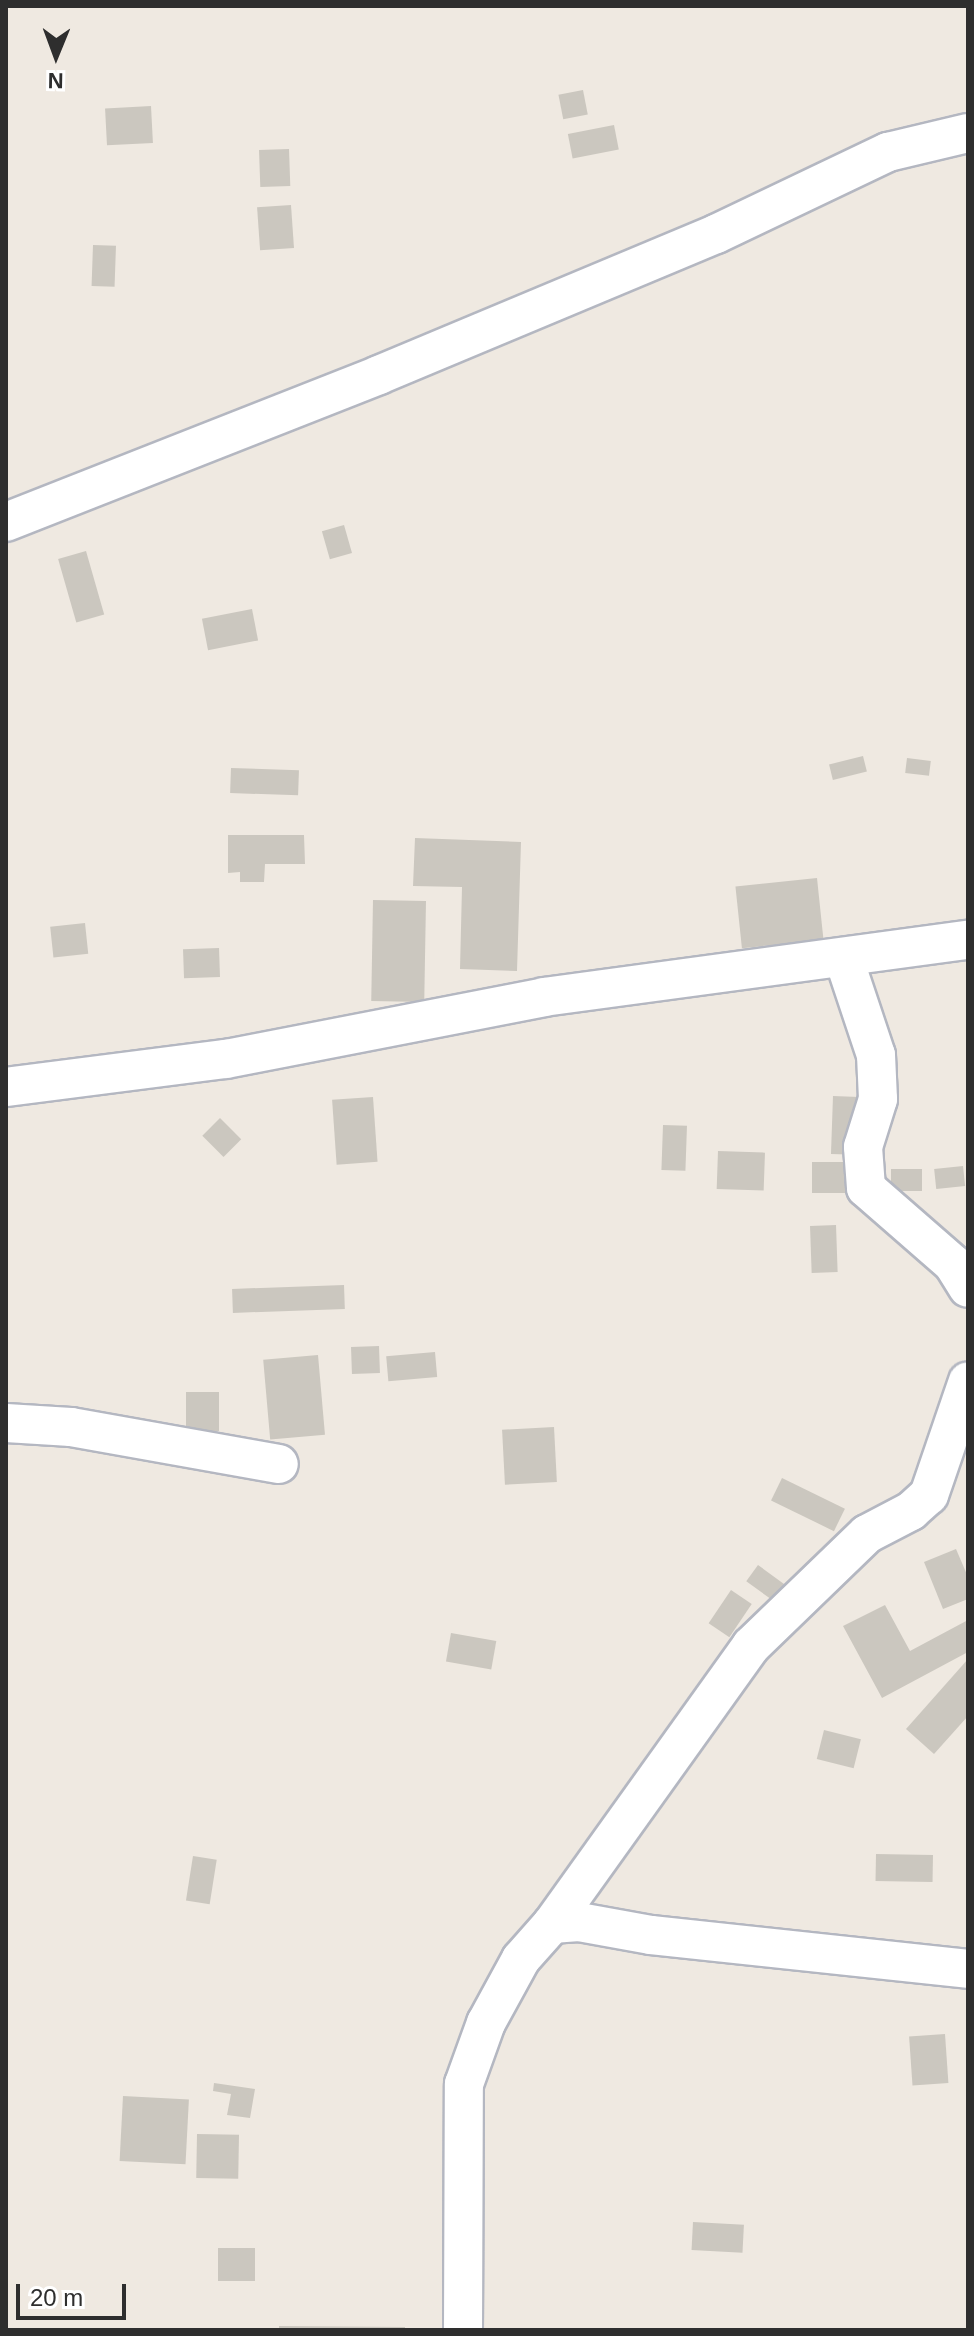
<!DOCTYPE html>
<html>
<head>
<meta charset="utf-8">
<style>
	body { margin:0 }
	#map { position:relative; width:974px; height:2336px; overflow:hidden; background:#efe9e1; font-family:Helvetica,sans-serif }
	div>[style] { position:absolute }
	.building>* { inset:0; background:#cbc7bf; transform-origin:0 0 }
	.roads { filter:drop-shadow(2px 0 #b4b7c1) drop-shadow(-2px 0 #b4b7c1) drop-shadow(0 2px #b4b7c1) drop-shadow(0 -2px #b4b7c1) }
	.minor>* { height:38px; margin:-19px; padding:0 19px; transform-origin:19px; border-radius:19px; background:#fff }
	span { translate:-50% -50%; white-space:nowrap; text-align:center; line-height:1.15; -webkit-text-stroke:7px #fff; paint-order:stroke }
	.frame { position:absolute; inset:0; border:8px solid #2e2e2e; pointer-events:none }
	.north { position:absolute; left:16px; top:16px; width:80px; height:80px; -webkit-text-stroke:6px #fff; paint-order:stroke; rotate:181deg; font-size:22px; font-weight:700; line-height:32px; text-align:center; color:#2e2e2e }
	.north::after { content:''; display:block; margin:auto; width:28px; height:36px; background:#2e2e2e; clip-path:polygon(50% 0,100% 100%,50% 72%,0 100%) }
	.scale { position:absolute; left:16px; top:2284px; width:110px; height:36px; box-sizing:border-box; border:4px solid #2e2e2e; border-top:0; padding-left:10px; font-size:24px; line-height:28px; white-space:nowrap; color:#2e2e2e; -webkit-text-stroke:6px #fff; paint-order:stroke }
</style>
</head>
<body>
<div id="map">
	<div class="building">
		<i style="left:583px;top:90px;width:25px;height:25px;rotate:79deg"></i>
		<i style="left:151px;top:106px;width:37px;height:46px;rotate:87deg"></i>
		<i style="left:614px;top:125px;width:25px;height:47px;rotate:79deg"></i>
		<i style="left:289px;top:149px;width:37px;height:30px;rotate:88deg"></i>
		<i style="left:291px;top:205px;width:43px;height:34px;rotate:86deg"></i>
		<i style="left:93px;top:245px;width:23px;height:41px;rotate:2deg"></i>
		<i style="left:344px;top:525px;width:29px;height:23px;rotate:74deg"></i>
		<i style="left:86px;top:551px;width:66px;height:29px;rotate:74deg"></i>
		<i style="left:252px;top:609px;width:32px;height:51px;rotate:79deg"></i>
		<i style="left:863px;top:756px;width:16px;height:35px;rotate:76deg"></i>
		<i style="left:907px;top:758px;width:24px;height:15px;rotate:7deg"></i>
		<i style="left:231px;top:768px;width:68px;height:25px;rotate:2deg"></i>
		<i style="clip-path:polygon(228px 835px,304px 835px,305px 864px,265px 864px,264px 882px,240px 882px,240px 872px,228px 873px)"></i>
		<i style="clip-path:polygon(415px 838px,521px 842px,517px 971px,460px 969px,462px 887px,413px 886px)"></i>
		<i style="left:817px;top:878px;width:62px;height:82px;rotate:84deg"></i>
		<i style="left:373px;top:900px;width:53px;height:101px;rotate:1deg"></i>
		<i style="left:85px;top:923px;width:31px;height:35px;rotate:84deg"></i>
		<i style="left:219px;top:948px;width:29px;height:36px;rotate:88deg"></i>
		<i style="left:833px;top:1096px;width:26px;height:58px;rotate:2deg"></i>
		<i style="left:373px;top:1097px;width:65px;height:41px;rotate:86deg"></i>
		<i style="left:220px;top:1118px;width:30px;height:25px;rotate:45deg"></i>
		<i style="left:663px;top:1125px;width:24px;height:45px;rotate:2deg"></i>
		<i style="left:718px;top:1151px;width:47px;height:38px;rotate:2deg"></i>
		<i style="left:812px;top:1162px;width:36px;height:31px"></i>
		<i style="left:963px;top:1166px;width:20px;height:29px;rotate:84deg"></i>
		<i style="left:922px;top:1169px;width:22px;height:31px;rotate:90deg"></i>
		<i style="left:836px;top:1225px;width:47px;height:26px;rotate:88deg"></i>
		<i style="left:344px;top:1285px;width:24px;height:112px;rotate:88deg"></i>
		<i style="left:379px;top:1346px;width:27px;height:28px;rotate:88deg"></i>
		<i style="left:435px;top:1352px;width:25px;height:49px;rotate:85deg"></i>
		<i style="left:318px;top:1355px;width:80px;height:55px;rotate:85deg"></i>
		<i style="left:186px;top:1392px;width:33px;height:39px"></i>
		<i style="left:554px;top:1427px;width:55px;height:52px;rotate:87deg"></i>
		<i style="left:782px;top:1478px;width:70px;height:25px;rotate:26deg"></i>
		<i style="clip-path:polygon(956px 1549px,968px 1577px,968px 1599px,943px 1609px,924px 1562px)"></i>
		<i style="left:758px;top:1565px;width:36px;height:20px;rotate:36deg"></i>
		<i style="left:731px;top:1590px;width:25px;height:40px;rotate:34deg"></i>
		<i style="clip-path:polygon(885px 1605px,910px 1651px,968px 1620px,968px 1652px,882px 1698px,843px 1626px)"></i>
		<i style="left:451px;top:1633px;width:46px;height:29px;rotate:10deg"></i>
		<i style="clip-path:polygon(968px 1659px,968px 1716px,934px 1754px,906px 1729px)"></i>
		<i style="left:824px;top:1730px;width:38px;height:30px;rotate:14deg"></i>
		<i style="left:876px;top:1854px;width:57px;height:27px;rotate:1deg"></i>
		<i style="left:193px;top:1856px;width:24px;height:45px;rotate:9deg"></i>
		<i style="left:945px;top:2034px;width:49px;height:36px;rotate:86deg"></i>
		<i style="clip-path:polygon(214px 2083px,255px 2089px,250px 2118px,227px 2115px,231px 2094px,213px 2091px)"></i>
		<i style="left:123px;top:2096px;width:66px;height:65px;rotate:3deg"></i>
		<i style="left:197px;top:2134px;width:42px;height:44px;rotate:1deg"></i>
		<i style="left:693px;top:2222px;width:51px;height:28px;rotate:3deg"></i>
		<i style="left:218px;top:2248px;width:37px;height:33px"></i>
		<i style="clip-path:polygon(279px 2326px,405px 2327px,405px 2330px,279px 2330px)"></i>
	</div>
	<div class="roads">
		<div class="minor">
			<i style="left:6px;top:522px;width:401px;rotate:-21.5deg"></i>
			<i style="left:379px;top:375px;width:365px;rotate:-22.7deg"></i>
			<i style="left:716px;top:234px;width:191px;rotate:-25.5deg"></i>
			<i style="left:888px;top:152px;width:82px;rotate:-13.4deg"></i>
			<i style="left:844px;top:959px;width:101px;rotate:71.6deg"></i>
			<i style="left:876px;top:1055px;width:44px;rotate:87.4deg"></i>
			<i style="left:878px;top:1099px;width:50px;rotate:107.4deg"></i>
			<i style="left:863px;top:1147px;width:41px;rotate:85.8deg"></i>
			<i style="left:866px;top:1188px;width:116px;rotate:41.1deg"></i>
			<i style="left:953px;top:1264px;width:28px;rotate:58deg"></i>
			<i style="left:6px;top:1087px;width:222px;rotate:-7.3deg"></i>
			<i style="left:226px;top:1059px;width:324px;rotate:-11deg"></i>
			<i style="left:544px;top:997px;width:428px;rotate:-7.7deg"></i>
			<i style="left:6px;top:1423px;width:65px;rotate:3.5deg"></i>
			<i style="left:71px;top:1427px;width:211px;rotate:10.1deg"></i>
			<i style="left:552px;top:1924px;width:342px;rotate:-54.4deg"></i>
			<i style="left:751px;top:1646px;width:161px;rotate:-44deg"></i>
			<i style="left:867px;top:1534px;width:50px;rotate:-27.6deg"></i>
			<i style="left:911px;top:1511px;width:24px;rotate:-42deg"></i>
			<i style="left:929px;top:1495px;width:120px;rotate:-71.1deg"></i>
			<i style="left:463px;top:2330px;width:246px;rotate:-89.8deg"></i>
			<i style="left:464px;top:2084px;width:65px;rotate:-70.2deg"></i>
			<i style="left:486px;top:2023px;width:73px;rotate:-61.3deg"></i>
			<i style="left:521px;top:1959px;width:47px;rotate:-48.5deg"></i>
			<i style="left:552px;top:1924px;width:27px;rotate:-4deg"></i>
			<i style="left:579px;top:1922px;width:73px;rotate:10.2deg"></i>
			<i style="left:651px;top:1935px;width:319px;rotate:6.1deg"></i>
		</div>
	</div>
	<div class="frame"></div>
	<div class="north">N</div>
	<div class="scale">20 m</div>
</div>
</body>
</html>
